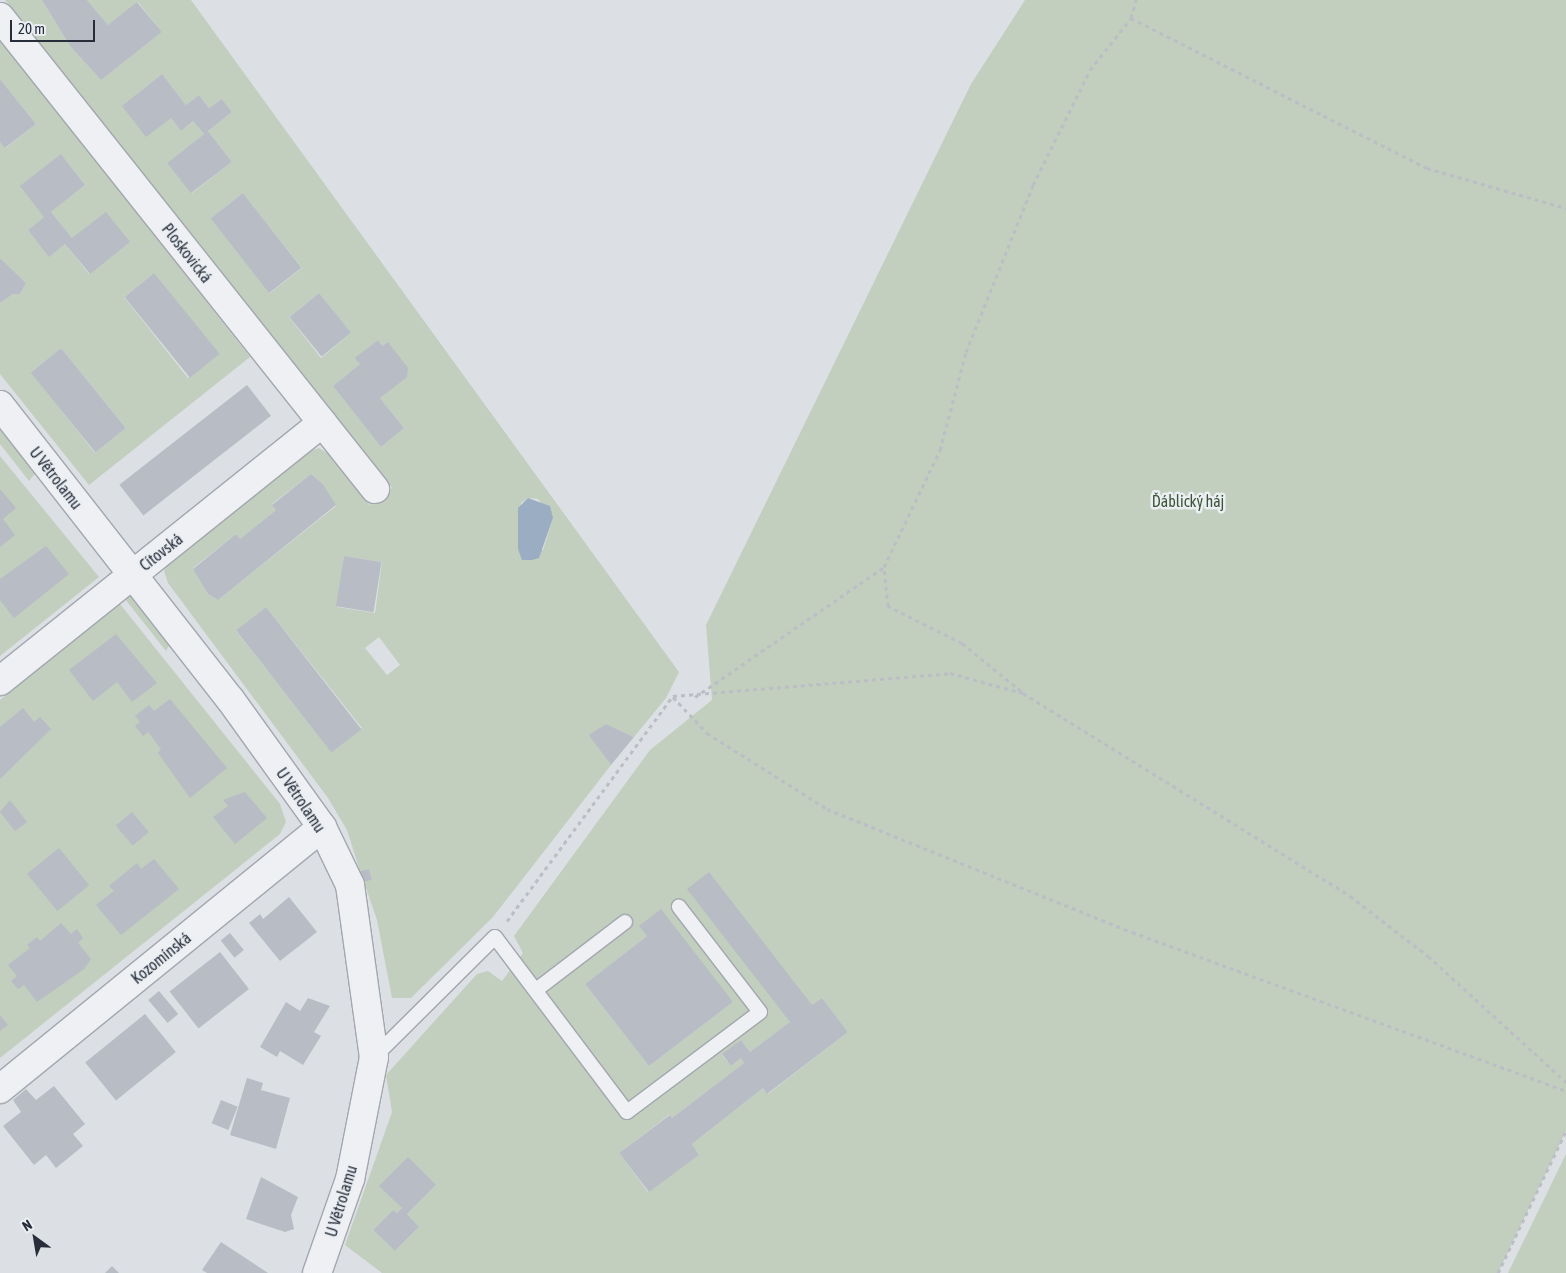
<!DOCTYPE html>
<html>
<head>
<meta charset="utf-8">
<style>
	body { margin:0 }
	#map { position:relative; width:1566px; height:1273px; overflow:hidden; background:#dce0e5; font-family:"Asap Condensed",sans-serif }
	div>[style] { position:absolute }
	.green>* { inset:0; background:#c2cebe }
	.water>* { inset:0; background:#9aadc3 }
	.building>* { inset:0; background:#b7bcc5; transform-origin:0 0 }
	.path>* { height:3px; margin-top:-1.5px; transform-origin:0; background:repeating-linear-gradient(90deg,#bbbec4 0 4px,transparent 0 8px) }
	.roads { filter:drop-shadow(1px 0 #a2a7ae) drop-shadow(-1px 0 #a2a7ae) drop-shadow(0 1px #a2a7ae) drop-shadow(0 -1px #a2a7ae) }
	.service>* { height:14px; margin:-7px; padding:0 7px; transform-origin:7px; border-radius:7px; background:#eff0f4 }
	.minor>* { height:28px; margin:-14px; padding:0 14px; transform-origin:14px; border-radius:14px; background:#eff0f4 }
	span { translate:-50% -50%; white-space:nowrap; text-align:center; line-height:1.15; -webkit-text-stroke:5px #ebeff3; paint-order:stroke }
	.street-label { font-size:16px; color:#272e3a }
	.park-label { font-size:16px; color:#3b5536 }
	.north { position:absolute; left:10px; top:1213px; width:50px; height:50px; -webkit-text-stroke:4px #ebeff3; paint-order:stroke; rotate:328deg; font-size:14px; font-weight:700; line-height:20px; text-align:center; color:#272e3a }
	.north::after { content:''; display:block; margin:auto; width:18px; height:22px; background:#272e3a; clip-path:polygon(50% 0,100% 100%,50% 72%,0 100%) }
	.scale { position:absolute; left:10px; top:20px; width:85px; height:22px; box-sizing:border-box; border:2px solid #272e3a; border-top:0; padding-left:6px; font-size:15px; line-height:18px; white-space:nowrap; color:#272e3a; -webkit-text-stroke:4px #ebeff3; paint-order:stroke }
</style>
</head>
<body>
<div id="map">
	<div class="green">
		<i style="clip-path:polygon(evenodd,5px 0,42px 0,70px 46px,101px 80px,162px 32px,138px 2px,108px 25px,87px 0,191px 0,679px 672px,666px 698px,634px 737px,606px 724px,590px 735px,611px 765px,493px 917px,411px 998px,392px 998px,377px 920px,364px 882px,372px 880px,369px 869px,360px 871px,347px 830px,328px 798px,168px 583px,164px 571px,172px 558px,306px 452px,319px 448px,330px 455px,370px 505px,392px 488px,5px 0,162px 74px,186px 105px,199px 95px,209px 108px,222px 99px,232px 112px,208px 131px,232px 162px,192px 193px,167px 163px,204px 134px,193px 121px,181px 131px,171px 118px,137px 94px,162px 74px,5px 0,243px 193px,302px 268px,270px 293px,211px 218px,243px 193px,5px 0,319px 293px,351px 333px,321px 358px,289px 317px,319px 293px,5px 0,378px 340px,382px 346px,388px 342px,380px 398px,404px 428px,381px 447px,333px 386px,360px 364px,356px 358px,378px 340px,5px 0,311px 474px,323px 484px,336px 506px,218px 600px,208px 594px,193px 568px,236px 534px,240px 539px,276px 510px,272px 504px,311px 474px,5px 0,528px 498px,538px 499px,553px 518px,543px 550px,518px 549px,521px 503px,528px 498px,5px 0,344px 556px,382px 562px,375px 613px,337px 607px,344px 556px,5px 0,266px 607px,362px 728px,332px 752px,236px 631px,266px 607px,5px 0,379px 637px,400px 665px,387px 675px,365px 648px,379px 637px)"></i>
		<i style="clip-path:polygon(evenodd,1025px 0,1566px 0,1566px 1131px,1498px 1273px,382px 1273px,345px 1245px,392px 1112px,386px 1075px,477px 974px,488px 971px,502px 981px,523px 953px,514px 936px,650px 750px,712px 700px,706px 625px,971px 84px,1025px 0,640px 926px,733px 1002px,649px 1066px,585px 984px,647px 936px,640px 926px,1025px 0,822px 998px,848px 1032px,768px 1094px,763px 1088px,692px 1144px,699px 1155px,648px 1192px,619px 1153px,669px 1115px,672px 1118px,744px 1063px,741px 1058px,731px 1066px,722px 1055px,741px 1040px,750px 1052px,822px 998px,1025px 0,436px 1185px,407px 1214px,419px 1227px,395px 1251px,373px 1230px,393px 1210px,397px 1213px,402px 1208px,380px 1186px,436px 1185px)"></i>
		<i style="clip-path:polygon(evenodd,0 38px,250px 357px,89px 485px,0 374px,0 303px,13px 294px,20px 294px,26px 283px,0 258px,0 142px,6px 148px,36px 124px,0 79px,0 38px,61px 154px,85px 185px,51px 212px,72px 238px,130px 242px,89px 274px,65px 244px,49px 256px,28px 230px,44px 217px,61px 154px,0 38px,154px 273px,218px 354px,188px 378px,124px 297px,154px 273px,0 38px,61px 348px,126px 428px,95px 453px,31px 372px,61px 348px)"></i>
		<i style="clip-path:polygon(0 428px,37px 471px,29px 481px,0 444px)"></i>
		<i style="clip-path:polygon(0 456px,99px 577px,0 656px)"></i>
		<i style="clip-path:polygon(132px 595px,171px 642px,166px 651px,125px 599px)"></i>
		<i style="clip-path:polygon(120px 604px,280px 804px,286px 822px,280px 834px,0 1058px,0 700px)"></i>
		<i style="clip-path:polygon(1566px 1154px,1566px 1273px,1508px 1273px)"></i>
	</div>
	<div class="water">
		<i style="clip-path:polygon(528px 498px,550px 506px,553px 518px,539px 558px,532px 560px,522px 560px,518px 549px,518px 508px)"></i>
	</div>
	<div class="building">
		<i style="clip-path:polygon(42px 0,87px 0,108px 25px,137px 2px,162px 32px,101px 80px,70px 46px)"></i>
		<i style="clip-path:polygon(162px 74px,186px 105px,199px 95px,209px 108px,222px 99px,232px 112px,208px 131px,232px 162px,191px 193px,167px 163px,204px 134px,193px 121px,181px 131px,171px 118px,146px 137px,122px 106px)"></i>
		<i style="clip-path:polygon(0 79px,36px 124px,5px 148px,0 142px)"></i>
		<i style="clip-path:polygon(61px 154px,85px 185px,51px 212px,72px 238px,106px 212px,130px 242px,90px 274px,65px 244px,49px 257px,28px 230px,44px 217px,20px 186px)"></i>
		<i style="left:243px;top:193px;width:95px;height:41px;rotate:52deg"></i>
		<i style="clip-path:polygon(0 258px,26px 283px,20px 294px,13px 294px,0 303px)"></i>
		<i style="left:154px;top:273px;width:104px;height:38px;rotate:51deg"></i>
		<i style="left:319px;top:293px;width:51px;height:38px;rotate:51deg"></i>
		<i style="clip-path:polygon(378px 340px,382px 346px,388px 342px,408px 368px,407px 377px,380px 398px,404px 428px,381px 447px,333px 386px,360px 364px,355px 358px)"></i>
		<i style="left:61px;top:348px;width:103px;height:39px;rotate:51deg"></i>
		<i style="left:247px;top:385px;width:39px;height:162px;rotate:52deg"></i>
		<i style="clip-path:polygon(311px 474px,323px 484px,336px 505px,218px 600px,208px 594px,193px 569px,236px 534px,240px 539px,276px 510px,272px 505px)"></i>
		<i style="clip-path:polygon(0 489px,16px 508px,3px 519px,15px 535px,0 547px)"></i>
		<i style="clip-path:polygon(46px 546px,69px 574px,14px 618px,0 600px,0 579px)"></i>
		<i style="left:344px;top:556px;width:38px;height:51px;rotate:9deg"></i>
		<i style="left:266px;top:607px;width:155px;height:38px;rotate:52deg"></i>
		<i style="clip-path:polygon(116px 634px,157px 683px,132px 702px,117px 682px,93px 701px,69px 670px)"></i>
		<i style="clip-path:polygon(170px 699px,227px 768px,190px 798px,158px 753px,161px 749px,148px 732px,143px 736px,135px 726px,140px 722px,135px 716px,149px 705px,154px 711px)"></i>
		<i style="clip-path:polygon(23px 708px,34px 722px,40px 717px,51px 729px,0 779px,0 727px)"></i>
		<i style="clip-path:polygon(606px 724px,634px 737px,611px 765px,589px 735px)"></i>
		<i style="clip-path:polygon(245px 792px,267px 818px,235px 844px,213px 817px,228px 806px,223px 800px)"></i>
		<i style="clip-path:polygon(10px 800px,27px 822px,15px 831px,0 812px)"></i>
		<i style="left:132px;top:812px;width:26px;height:21px;rotate:50deg"></i>
		<i style="left:59px;top:848px;width:48px;height:41px;rotate:51deg"></i>
		<i style="clip-path:polygon(154px 859px,179px 889px,121px 935px,96px 905px,114px 891px,109px 886px,137px 863px,141px 869px)"></i>
		<i style="clip-path:polygon(369px 869px,372px 880px,364px 882px,360px 871px)"></i>
		<i style="clip-path:polygon(709px 872px,812px 1005px,822px 998px,848px 1032px,767px 1094px,763px 1088px,692px 1144px,699px 1155px,649px 1192px,619px 1153px,670px 1115px,672px 1118px,744px 1063px,741px 1058px,731px 1066px,722px 1054px,741px 1040px,750px 1052px,790px 1022px,687px 889px)"></i>
		<i style="clip-path:polygon(289px 897px,317px 932px,280px 961px,249px 923px,260px 914px,263px 919px)"></i>
		<i style="clip-path:polygon(661px 909px,733px 1002px,649px 1066px,585px 984px,647px 936px,639px 926px)"></i>
		<i style="clip-path:polygon(61px 923px,71px 934px,77px 929px,83px 938px,78px 943px,91px 959px,84px 969px,37px 1002px,24px 985px,18px 989px,11px 981px,17px 976px,8px 965px,30px 948px,27px 945px,37px 937px,40px 941px)"></i>
		<i style="left:230px;top:933px;width:22px;height:12px;rotate:51deg"></i>
		<i style="left:220px;top:952px;width:47px;height:64px;rotate:52deg"></i>
		<i style="left:159px;top:991px;width:30px;height:14px;rotate:50deg"></i>
		<i style="clip-path:polygon(308px 998px,330px 1006px,314px 1032px,321px 1036px,303px 1065px,280px 1051px,277px 1057px,260px 1047px,286px 1002px,300px 1011px)"></i>
		<i style="left:145px;top:1014px;width:49px;height:77px;rotate:51deg"></i>
		<i style="clip-path:polygon(0 1015px,8px 1025px,0 1031px)"></i>
		<i style="clip-path:polygon(247px 1078px,263px 1083px,261px 1090px,290px 1098px,276px 1149px,230px 1135px)"></i>
		<i style="clip-path:polygon(54px 1086px,85px 1124px,73px 1134px,83px 1146px,56px 1168px,46px 1155px,34px 1165px,3px 1126px,21px 1112px,13px 1100px,26px 1089px,36px 1100px)"></i>
		<i style="left:221px;top:1100px;width:18px;height:25px;rotate:22deg"></i>
		<i style="clip-path:polygon(408px 1157px,436px 1185px,407px 1214px,419px 1227px,395px 1251px,373px 1230px,393px 1210px,397px 1213px,402px 1208px,379px 1186px)"></i>
		<i style="clip-path:polygon(261px 1177px,298px 1197px,291px 1215px,294px 1229px,285px 1232px,246px 1219px)"></i>
		<i style="clip-path:polygon(221px 1242px,268px 1273px,207px 1273px,202px 1270px)"></i>
		<i style="clip-path:polygon(112px 1266px,119px 1273px,105px 1273px)"></i>
	</div>
	<div class="path">
		<i style="left:1131px;top:18px;width:332px;rotate:26.9deg"></i>
		<i style="left:1427px;top:168px;width:145px;rotate:16.1deg"></i>
		<i style="left:1021px;top:691px;width:76px;rotate:-140.9deg"></i>
		<i style="left:962px;top:643px;width:83px;rotate:-153.4deg"></i>
		<i style="left:888px;top:606px;width:39px;rotate:-96deg"></i>
		<i style="left:884px;top:567px;width:130px;rotate:-64.4deg"></i>
		<i style="left:940px;top:450px;width:101px;rotate:-75.1deg"></i>
		<i style="left:966px;top:352px;width:180px;rotate:-68.1deg"></i>
		<i style="left:1033px;top:185px;width:128px;rotate:-63.6deg"></i>
		<i style="left:1090px;top:70px;width:66px;rotate:-51.7deg"></i>
		<i style="left:1131px;top:18px;width:19px;rotate:-74deg"></i>
		<i style="left:673px;top:696px;width:278px;rotate:-4.7deg"></i>
		<i style="left:950px;top:673px;width:76px;rotate:15.3deg"></i>
		<i style="left:1023px;top:693px;width:385px;rotate:31.8deg"></i>
		<i style="left:1350px;top:896px;width:98px;rotate:37.6deg"></i>
		<i style="left:1428px;top:956px;width:187px;rotate:42.4deg"></i>
		<i style="left:673px;top:697px;width:50px;rotate:46.6deg"></i>
		<i style="left:707px;top:733px;width:142px;rotate:32.3deg"></i>
		<i style="left:827px;top:809px;width:329px;rotate:22deg"></i>
		<i style="left:1132px;top:932px;width:462px;rotate:20.1deg"></i>
		<i style="left:695px;top:697px;width:229px;rotate:-34.5deg"></i>
		<i style="left:507px;top:921px;width:280px;rotate:-53.6deg"></i>
		<i style="left:1498px;top:1273px;width:157px;rotate:-64.4deg"></i>
	</div>
	<div class="roads">
		<div class="service">
			<i style="left:536px;top:990px;width:112px;rotate:-37.4deg"></i>
			<i style="left:374px;top:1057px;width:170px;rotate:-44.8deg"></i>
			<i style="left:495px;top:937px;width:219px;rotate:53deg"></i>
			<i style="left:627px;top:1112px;width:166px;rotate:-36.9deg"></i>
			<i style="left:760px;top:1012px;width:133px;rotate:-127.6deg"></i>
		</div>
		<div class="minor">
			<i style="left:0;top:17px;width:603px;rotate:51.53deg"></i>
			<i style="left:0;top:405px;width:373px;rotate:52deg"></i>
			<i style="left:230px;top:699px;width:158px;rotate:54.3deg"></i>
			<i style="left:322px;top:827px;width:64px;rotate:64.2deg"></i>
			<i style="left:350px;top:885px;width:174px;rotate:82.1deg"></i>
			<i style="left:374px;top:1057px;width:124px;rotate:101.1deg"></i>
			<i style="left:350px;top:1179px;width:100px;rotate:109.3deg"></i>
			<i style="left:0;top:681px;width:413px;rotate:-38.7deg"></i>
			<i style="left:0;top:1089px;width:415px;rotate:-39.1deg"></i>
		</div>
	</div>
	<div class="street-label">
		<span style="left:187px;top:253px;rotate:52deg">Ploskovická</span>
		<span style="left:56px;top:478px;rotate:52deg">U Větrolamu</span>
		<span style="left:161px;top:552px;rotate:-38deg">Cítovská</span>
		<span style="left:301px;top:800px;rotate:56deg">U Větrolamu</span>
		<span style="left:161px;top:958px;rotate:-39deg">Kozomínská</span>
		<span style="left:341px;top:1201px;rotate:-73deg">U Větrolamu</span>
	</div>
	<div class="park-label">
		<span style="left:1188px;top:501px">Ďáblický háj</span>
	</div>
	<div class="north">N</div>
	<div class="scale">20 m</div>
</div>
</body>
</html>
